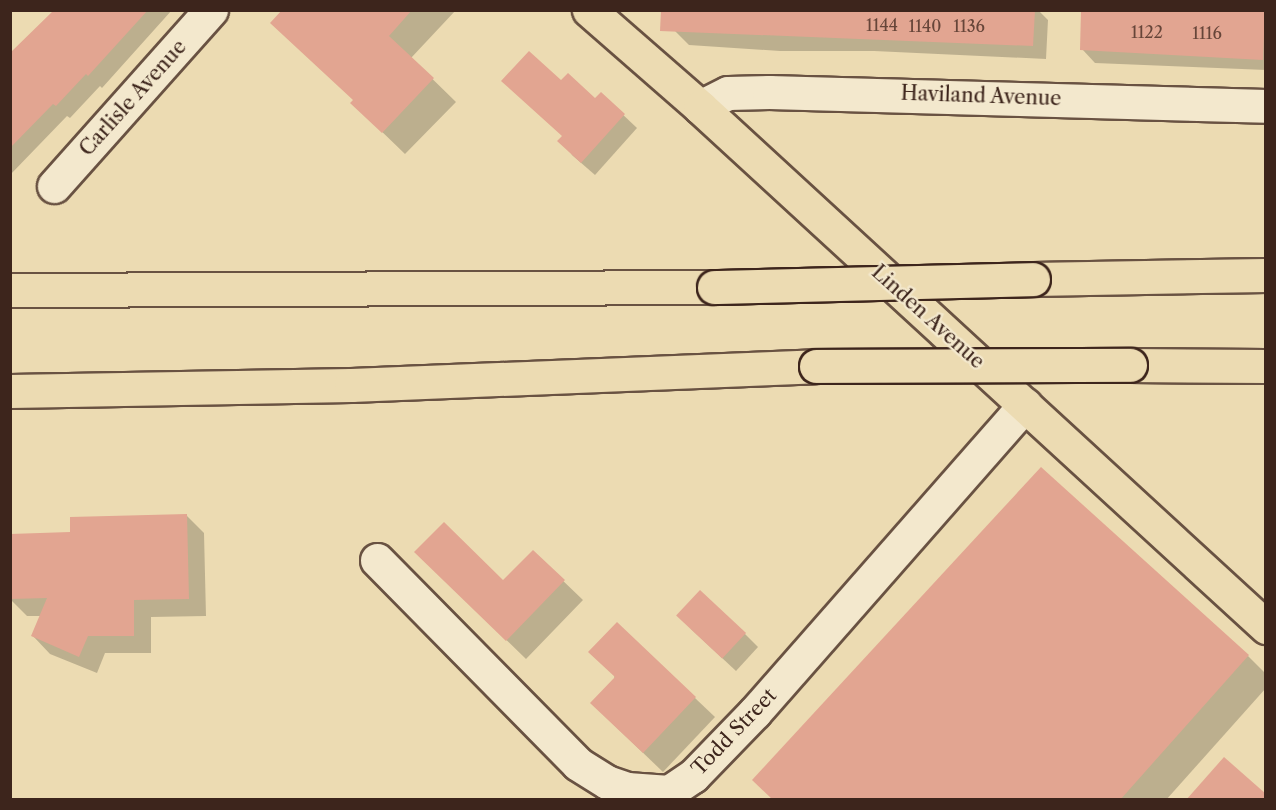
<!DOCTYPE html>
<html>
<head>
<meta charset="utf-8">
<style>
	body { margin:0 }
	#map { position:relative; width:1276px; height:810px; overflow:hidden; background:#ecdbb2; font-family:"Libre Caslon Text",serif }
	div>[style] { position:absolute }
	.shadow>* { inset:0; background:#0003 }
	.building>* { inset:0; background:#e2a591; transform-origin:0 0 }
	.roads { filter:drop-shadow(2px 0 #695242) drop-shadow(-2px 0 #695242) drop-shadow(0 2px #695242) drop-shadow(0 -2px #695242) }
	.minor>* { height:33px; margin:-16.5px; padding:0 16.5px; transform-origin:16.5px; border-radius:16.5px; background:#f3e8cd }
	.major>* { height:33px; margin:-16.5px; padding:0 16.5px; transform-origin:16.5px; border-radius:16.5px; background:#ecdbb2 }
	.highway>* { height:33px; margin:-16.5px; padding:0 16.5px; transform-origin:16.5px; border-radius:16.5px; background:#ecdbb2 }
	.bridges { filter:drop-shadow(2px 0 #3d251c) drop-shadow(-2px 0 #3d251c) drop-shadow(0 2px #3d251c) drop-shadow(0 -2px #3d251c) }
	.highway-bridge>* { height:33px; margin:-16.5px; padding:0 16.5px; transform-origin:16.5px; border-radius:16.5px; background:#ecdbb2 }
	span { translate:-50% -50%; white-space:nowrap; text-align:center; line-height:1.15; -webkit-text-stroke:4.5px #f3e8cd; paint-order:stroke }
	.number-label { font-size:16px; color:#664539 }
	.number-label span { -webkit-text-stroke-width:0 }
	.street-label { font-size:20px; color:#3d251c }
	.frame { position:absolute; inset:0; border:12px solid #3d251c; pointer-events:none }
</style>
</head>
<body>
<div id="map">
	<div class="shadow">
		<i style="clip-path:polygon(56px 10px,172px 10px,102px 88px,100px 86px,70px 118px,67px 116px,10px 175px,10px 55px)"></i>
		<i style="clip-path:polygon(284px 10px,456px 10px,411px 58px,456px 102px,405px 154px,375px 125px)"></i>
		<i style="clip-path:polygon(676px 10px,1038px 10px,1048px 20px,1046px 59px,874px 51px,780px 51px,689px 45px,675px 31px)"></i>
		<i style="clip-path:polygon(1234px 10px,1266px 10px,1266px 70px,1095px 63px,1082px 49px)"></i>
		<i style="clip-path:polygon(601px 94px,637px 128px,595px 175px,572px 155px,563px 136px)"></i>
		<i style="clip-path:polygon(1041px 469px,1248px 656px,1266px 674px,1266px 688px,1166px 800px,773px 800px)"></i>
		<i style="clip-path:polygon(186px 515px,204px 533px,206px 616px,151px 617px,151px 653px,105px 653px,97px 673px,50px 654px,33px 636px,42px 616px,27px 616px,10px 599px,10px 535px,72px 533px)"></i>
		<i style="clip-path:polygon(533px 552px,583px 600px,526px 659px,435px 571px,503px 582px)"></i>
		<i style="clip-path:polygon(617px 624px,715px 717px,663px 772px,612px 723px)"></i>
		<i style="clip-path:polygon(691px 629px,745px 634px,758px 647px,736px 671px)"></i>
	</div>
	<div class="building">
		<i style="clip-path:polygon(54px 10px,148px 10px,88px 76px,86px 74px,56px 106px,53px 104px,10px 148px,10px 53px)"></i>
		<i style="clip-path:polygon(282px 10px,412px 10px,389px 36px,434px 78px,382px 133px,350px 103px,353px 100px,270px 23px)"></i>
		<i style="clip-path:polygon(661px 10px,1035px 10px,1033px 46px,660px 31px)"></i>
		<i style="clip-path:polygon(1081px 10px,1265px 10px,1263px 60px,1080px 50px)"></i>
		<i style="clip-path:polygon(529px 51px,561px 80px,568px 73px,595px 98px,601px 92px,625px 114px,581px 163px,557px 141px,562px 136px,501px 81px)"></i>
		<i style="clip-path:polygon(1041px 467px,1249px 655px,1120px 800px,773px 800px,752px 780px)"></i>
		<i style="clip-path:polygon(187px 514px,189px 599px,134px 600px,134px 636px,88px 636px,79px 657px,31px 636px,47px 598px,10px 599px,10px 534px,70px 532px,70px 517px)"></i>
		<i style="clip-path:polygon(444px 522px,503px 580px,533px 550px,565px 580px,506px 641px,414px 552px)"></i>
		<i style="left:700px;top:590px;width:63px;height:35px;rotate:43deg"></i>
		<i style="clip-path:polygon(617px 622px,696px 697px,643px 753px,590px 703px,615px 677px,588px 652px)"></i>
		<i style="clip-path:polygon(1224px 757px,1266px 794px,1266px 800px,1186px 800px)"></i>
	</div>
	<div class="roads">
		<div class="minor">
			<i style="left:700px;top:107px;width:31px;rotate:-27deg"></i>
			<i style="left:728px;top:93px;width:41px;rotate:-1.4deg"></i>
			<i style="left:769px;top:92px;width:497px;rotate:1.6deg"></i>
			<i style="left:54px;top:186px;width:236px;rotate:-48.3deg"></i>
			<i style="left:377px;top:560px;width:286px;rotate:45.4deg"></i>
			<i style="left:578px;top:764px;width:34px;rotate:32deg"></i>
			<i style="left:607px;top:782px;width:21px;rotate:19deg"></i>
			<i style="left:627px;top:789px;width:42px;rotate:4.1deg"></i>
			<i style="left:669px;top:792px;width:29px;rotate:-34deg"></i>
			<i style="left:693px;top:776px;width:89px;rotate:-45.9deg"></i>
			<i style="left:755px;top:712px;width:409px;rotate:-48.7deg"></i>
		</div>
		<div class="major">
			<i style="left:589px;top:10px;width:147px;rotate:41.1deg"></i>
			<i style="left:700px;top:107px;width:769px;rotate:42.57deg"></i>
		</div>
		<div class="highway">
			<i style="left:1033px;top:279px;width:233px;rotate:-1deg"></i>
			<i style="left:10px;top:290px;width:704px;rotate:-0.24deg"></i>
			<i style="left:1130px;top:365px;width:136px;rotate:0.4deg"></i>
			<i style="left:10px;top:391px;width:341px;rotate:-1deg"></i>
			<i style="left:351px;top:385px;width:465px;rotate:-2.3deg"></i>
		</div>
	</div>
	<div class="bridges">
		<div class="highway-bridge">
			<i style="left:714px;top:287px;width:319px;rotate:-1.4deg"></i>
			<i style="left:816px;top:366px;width:314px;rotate:-0.2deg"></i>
		</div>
	</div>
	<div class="number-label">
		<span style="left:882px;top:25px">1144</span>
		<span style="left:925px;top:26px">1140</span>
		<span style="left:969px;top:26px">1136</span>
		<span style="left:1147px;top:32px">1122</span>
		<span style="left:1207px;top:33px">1116</span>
	</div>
	<div class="street-label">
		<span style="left:981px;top:96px;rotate:2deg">Haviland Avenue</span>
		<span style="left:133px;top:98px;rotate:-48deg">Carlisle Avenue</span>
		<span style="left:928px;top:317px;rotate:42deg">Linden Avenue</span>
		<span style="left:734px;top:732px;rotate:-46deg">Todd Street</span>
	</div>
	<div class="frame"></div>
</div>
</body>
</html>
